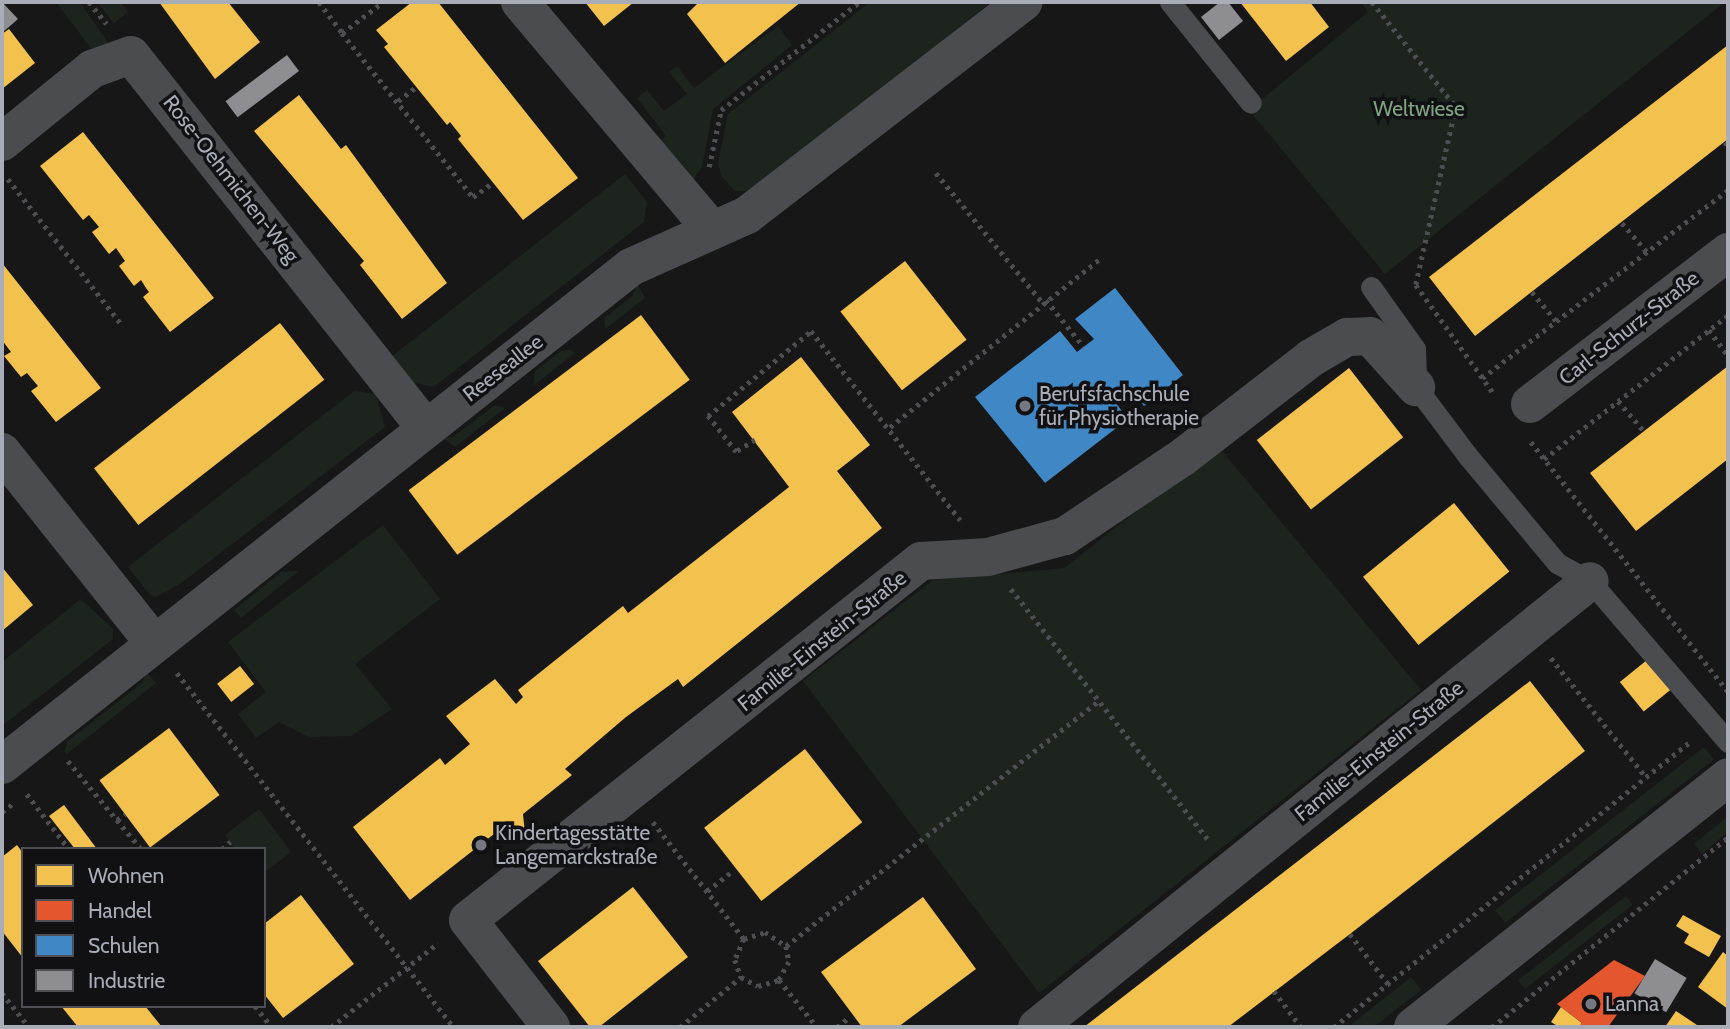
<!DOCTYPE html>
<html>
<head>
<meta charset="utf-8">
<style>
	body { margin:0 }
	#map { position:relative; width:1730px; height:1029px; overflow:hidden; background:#171717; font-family:Cabin,sans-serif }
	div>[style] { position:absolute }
	.green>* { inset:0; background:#1d241e; transform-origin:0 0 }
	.homes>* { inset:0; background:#f2c14e; transform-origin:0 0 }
	.shops>* { inset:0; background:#e4572e }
	.schools>* { inset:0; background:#3f88c5 }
	.industry>* { inset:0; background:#8d8d92; transform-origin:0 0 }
	.path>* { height:4.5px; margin-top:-2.25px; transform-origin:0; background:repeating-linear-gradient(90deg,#4d4e52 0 3.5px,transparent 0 8.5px) }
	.lane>* { height:21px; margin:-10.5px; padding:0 10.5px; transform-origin:10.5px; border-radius:10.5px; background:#4b4c50 }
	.street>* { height:38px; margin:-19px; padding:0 19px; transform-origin:19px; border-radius:19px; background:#4b4c50 }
	.dots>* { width:19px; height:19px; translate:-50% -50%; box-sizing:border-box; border:4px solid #111113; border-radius:50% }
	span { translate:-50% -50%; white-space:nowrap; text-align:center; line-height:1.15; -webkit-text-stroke:7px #111113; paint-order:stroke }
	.park-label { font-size:21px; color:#7fa381 }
	.street-label { font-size:21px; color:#a8adb8 }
	.poi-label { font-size:21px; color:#a8adb8 }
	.left { translate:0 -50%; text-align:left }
	.frame { position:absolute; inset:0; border:4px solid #a8adb8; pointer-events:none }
	.legend { position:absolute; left:21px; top:847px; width:245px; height:161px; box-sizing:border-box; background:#111113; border:2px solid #4d4f55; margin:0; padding:9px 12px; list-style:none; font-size:21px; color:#a8adb8 }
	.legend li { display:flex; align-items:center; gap:14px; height:35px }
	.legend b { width:35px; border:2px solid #4d4f55 }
</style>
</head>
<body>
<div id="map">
	<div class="green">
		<i style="clip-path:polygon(56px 2px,80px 2px,111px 47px,93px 51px)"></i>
		<i style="clip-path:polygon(97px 2px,120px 2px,128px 12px,114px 23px)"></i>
		<i style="clip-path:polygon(870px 2px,991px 2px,755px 191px,735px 191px,722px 177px,718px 163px,728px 114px)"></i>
		<i style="clip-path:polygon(1361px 2px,1725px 2px,1385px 274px,1249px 110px,1368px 12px)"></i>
		<i style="clip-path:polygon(778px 26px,792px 45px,713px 109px,702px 167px,692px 182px,651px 147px,666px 136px,637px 98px,647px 90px,664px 111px,687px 94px,669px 72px,677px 66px,694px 88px)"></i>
		<i style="clip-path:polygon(625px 174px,647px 202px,644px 222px,434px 387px,412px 382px,386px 361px)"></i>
		<i style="clip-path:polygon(638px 284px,645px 298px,605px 329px,605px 318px,633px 295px)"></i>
		<i style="clip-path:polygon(570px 350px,575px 353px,533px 386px,535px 371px,561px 351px)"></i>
		<i style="clip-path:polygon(354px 391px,376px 394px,385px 427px,180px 584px,156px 597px,150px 595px,128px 567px)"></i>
		<i style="clip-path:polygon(495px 405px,505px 408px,455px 447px,443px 438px,453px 437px)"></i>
		<i style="clip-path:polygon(1219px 447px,1421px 690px,1039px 993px,803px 681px,933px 580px,1064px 568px)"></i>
		<i style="clip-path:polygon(383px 525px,440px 599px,355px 664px,392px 709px,351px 736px,309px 737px,279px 722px,256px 738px,238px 714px,266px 692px,228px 642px)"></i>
		<i style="clip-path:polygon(299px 571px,241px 618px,234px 610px,281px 572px)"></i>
		<i style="clip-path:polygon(81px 599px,113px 629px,113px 639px,2px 726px,2px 662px)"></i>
		<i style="clip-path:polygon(146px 671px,156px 683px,67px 754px,64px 751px,68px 741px,143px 682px)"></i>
		<i style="left:1704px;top:747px;width:16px;height:265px;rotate:52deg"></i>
		<i style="clip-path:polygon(259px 809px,291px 852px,264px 873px,264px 849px,235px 849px,225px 835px)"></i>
		<i style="clip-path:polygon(1728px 816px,1728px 832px,1702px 854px,1694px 844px)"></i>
		<i style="left:1626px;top:896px;width:11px;height:137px;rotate:52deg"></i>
		<i style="clip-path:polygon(1411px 977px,1421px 990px,1374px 1027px,1348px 1027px)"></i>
	</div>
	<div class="homes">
		<i style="clip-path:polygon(159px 2px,228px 2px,260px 42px,215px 79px)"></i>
		<i style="clip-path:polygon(412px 2px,438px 2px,578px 178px,523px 220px,458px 139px,461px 136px,450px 122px,447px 125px,384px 47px,388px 44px,376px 30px)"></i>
		<i style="clip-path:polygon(585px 2px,634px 2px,604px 26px)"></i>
		<i style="clip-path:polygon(699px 2px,801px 2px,725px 63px,687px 14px)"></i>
		<i style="clip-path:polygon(1240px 2px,1310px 2px,1329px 27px,1286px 61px)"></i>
		<i style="clip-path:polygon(9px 29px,35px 63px,2px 89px,2px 34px)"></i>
		<i style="clip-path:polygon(1728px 45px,1728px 139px,1475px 336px,1429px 277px)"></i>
		<i style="clip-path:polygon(299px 95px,341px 149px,346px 145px,447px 283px,402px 319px,360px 265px,364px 261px,254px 131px)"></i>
		<i style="clip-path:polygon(83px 132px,214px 298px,170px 332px,143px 297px,149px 292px,146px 288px,141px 280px,134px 286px,119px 266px,125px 261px,116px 248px,109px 254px,92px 232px,99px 227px,89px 215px,83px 220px,40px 166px)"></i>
		<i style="left:905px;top:261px;width:100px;height:82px;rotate:52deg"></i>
		<i style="clip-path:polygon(2px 263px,101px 388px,56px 422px,31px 391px,38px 386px,27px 373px,21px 377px,4px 356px,11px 352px,2px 340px)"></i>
		<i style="left:641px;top:315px;width:81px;height:291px;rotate:53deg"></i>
		<i style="left:280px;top:323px;width:72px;height:236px;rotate:52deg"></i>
		<i style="clip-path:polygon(801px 357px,870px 445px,837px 471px,882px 528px,683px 687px,678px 679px,626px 717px,565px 769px,572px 775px,523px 814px,525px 834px,500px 840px,494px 834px,410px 900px,353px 827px,440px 758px,445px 765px,470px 744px,446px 716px,495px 679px,516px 704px,523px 697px,518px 690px,623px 606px,628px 613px,789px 487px,732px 412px)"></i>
		<i style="clip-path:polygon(1728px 366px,1728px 459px,1636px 531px,1590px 473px)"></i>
		<i style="left:1349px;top:368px;width:88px;height:117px;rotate:52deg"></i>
		<i style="left:1454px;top:503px;width:88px;height:117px;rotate:51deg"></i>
		<i style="clip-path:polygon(2px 567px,33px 605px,2px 631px)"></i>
		<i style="left:1647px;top:660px;width:38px;height:35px;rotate:51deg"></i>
		<i style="left:240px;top:666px;width:23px;height:29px;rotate:52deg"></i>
		<i style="clip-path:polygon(1530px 681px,1585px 751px,1350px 934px,1228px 1027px,1084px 1027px)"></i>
		<i style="left:169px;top:728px;width:84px;height:87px;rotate:53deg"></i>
		<i style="left:805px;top:749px;width:93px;height:128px;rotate:52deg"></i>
		<i style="clip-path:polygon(64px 805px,97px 849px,75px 849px,49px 816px)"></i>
		<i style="clip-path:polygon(17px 845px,23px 853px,23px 958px,2px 931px,2px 857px)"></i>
		<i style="clip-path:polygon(633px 887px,688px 957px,599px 1027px,590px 1027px,538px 961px)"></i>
		<i style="clip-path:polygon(301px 895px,354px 964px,283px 1018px,264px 994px,264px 924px)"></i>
		<i style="clip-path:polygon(923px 897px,976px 969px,898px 1027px,862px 1027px,821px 972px)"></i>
		<i style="clip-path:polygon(1683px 915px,1721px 936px,1709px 957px,1684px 943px,1689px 934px,1676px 926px)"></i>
		<i style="clip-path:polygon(1723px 952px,1728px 956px,1728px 1009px,1698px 987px)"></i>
		<i style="clip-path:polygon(61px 1006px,145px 1006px,162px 1027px,78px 1027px)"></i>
		<i style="clip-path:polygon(1561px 1007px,1582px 1023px,1579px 1027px,1559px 1027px,1551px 1022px)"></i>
		<i style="clip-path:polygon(1676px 1011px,1700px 1027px,1665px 1027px)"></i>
	</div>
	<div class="shops">
		<i style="clip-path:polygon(1614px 960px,1645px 976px,1608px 1027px,1579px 1027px,1582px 1023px,1557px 1004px)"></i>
	</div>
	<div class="schools">
		<i style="clip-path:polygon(1115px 288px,1183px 375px,1144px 406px,1128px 386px,1112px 398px,1128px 419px,1045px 483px,975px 397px,1060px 331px,1077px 352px,1094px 339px,1075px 319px)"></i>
	</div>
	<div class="industry">
		<i style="clip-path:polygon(2px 2px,18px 19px,2px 33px)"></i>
		<i style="clip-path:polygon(1220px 2px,1228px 2px,1243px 21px,1219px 40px,1201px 17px)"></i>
		<i style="left:287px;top:55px;width:20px;height:77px;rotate:53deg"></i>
		<i style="left:1655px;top:959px;width:37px;height:40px;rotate:31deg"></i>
	</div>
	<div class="path">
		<i style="left:89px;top:2px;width:28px;rotate:51deg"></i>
		<i style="left:319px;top:2px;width:39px;rotate:53deg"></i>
		<i style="left:342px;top:33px;width:51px;rotate:-37.1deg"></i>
		<i style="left:1372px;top:2px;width:134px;rotate:51.3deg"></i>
		<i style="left:1456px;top:107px;width:182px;rotate:102.7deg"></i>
		<i style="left:1416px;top:285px;width:134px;rotate:54.4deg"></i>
		<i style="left:342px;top:33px;width:210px;rotate:51.4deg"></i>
		<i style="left:473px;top:197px;width:24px;rotate:-36deg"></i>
		<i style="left:398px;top:101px;width:24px;rotate:-38deg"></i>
		<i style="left:1725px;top:142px;width:5px;rotate:53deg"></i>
		<i style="left:709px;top:167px;width:58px;rotate:-78.1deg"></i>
		<i style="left:721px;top:110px;width:175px;rotate:-38deg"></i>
		<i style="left:936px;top:173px;width:167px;rotate:50.6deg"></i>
		<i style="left:8px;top:179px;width:185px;rotate:52deg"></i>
		<i style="left:1622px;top:223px;width:38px;rotate:49deg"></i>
		<i style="left:1532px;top:292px;width:38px;rotate:50deg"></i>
		<i style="left:1046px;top:300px;width:60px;rotate:51deg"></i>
		<i style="left:1709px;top:330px;width:31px;rotate:53deg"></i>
		<i style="left:1482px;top:378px;width:310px;rotate:-37.4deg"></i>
		<i style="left:1618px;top:401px;width:40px;rotate:49deg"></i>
		<i style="left:890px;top:427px;width:272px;rotate:-38.7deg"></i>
		<i style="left:755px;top:440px;width:22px;rotate:148deg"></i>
		<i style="left:736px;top:452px;width:46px;rotate:-127.9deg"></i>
		<i style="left:708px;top:416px;width:134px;rotate:-39.5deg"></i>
		<i style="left:811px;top:331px;width:241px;rotate:51.7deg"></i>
		<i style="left:1531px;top:442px;width:318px;rotate:51.7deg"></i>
		<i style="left:1544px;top:459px;width:234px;rotate:-38deg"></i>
		<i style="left:1011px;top:589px;width:320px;rotate:51.8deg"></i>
		<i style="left:1551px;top:658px;width:152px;rotate:51.4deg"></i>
		<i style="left:177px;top:673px;width:449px;rotate:52deg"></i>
		<i style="left:68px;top:761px;width:77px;rotate:50.3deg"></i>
		<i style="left:117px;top:820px;width:10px;rotate:-37deg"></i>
		<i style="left:27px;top:794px;width:69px;rotate:52.6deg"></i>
		<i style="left:2px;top:812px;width:16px;rotate:-38deg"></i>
		<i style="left:117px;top:820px;width:38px;rotate:50deg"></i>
		<i style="left:653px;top:822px;width:148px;rotate:52.1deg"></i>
		<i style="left:744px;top:939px;width:23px;rotate:113deg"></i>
		<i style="left:735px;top:960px;width:18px;rotate:71deg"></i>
		<i style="left:222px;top:849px;width:11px;rotate:-41deg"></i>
		<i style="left:707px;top:891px;width:31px;rotate:-38deg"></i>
		<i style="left:1350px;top:934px;width:64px;rotate:52.6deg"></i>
		<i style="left:744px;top:939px;width:22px;rotate:-18deg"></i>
		<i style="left:765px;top:932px;width:25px;rotate:34deg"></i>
		<i style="left:786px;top:946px;width:397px;rotate:-38.1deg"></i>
		<i style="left:786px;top:946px;width:16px;rotate:79deg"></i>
		<i style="left:789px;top:962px;width:21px;rotate:119deg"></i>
		<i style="left:779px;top:980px;width:60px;rotate:51deg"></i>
		<i style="left:1274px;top:991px;width:45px;rotate:53.1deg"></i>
		<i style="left:2px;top:993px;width:43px;rotate:51.5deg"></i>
		<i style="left:255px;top:1006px;width:27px;rotate:51deg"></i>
		<i style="left:331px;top:1027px;width:136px;rotate:-38.1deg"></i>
		<i style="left:680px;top:1027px;width:79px;rotate:-39.3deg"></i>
		<i style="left:741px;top:977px;width:19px;rotate:28deg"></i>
		<i style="left:758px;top:986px;width:22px;rotate:-16deg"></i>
		<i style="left:837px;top:1027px;width:13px;rotate:-39deg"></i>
		<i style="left:1334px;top:1027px;width:457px;rotate:-38.7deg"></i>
		<i style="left:1492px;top:1027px;width:303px;rotate:-38.8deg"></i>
	</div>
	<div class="lane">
		<i style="left:1170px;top:2px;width:129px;rotate:51.3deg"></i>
		<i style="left:1371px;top:287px;width:76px;rotate:54.6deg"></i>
		<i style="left:1415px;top:349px;width:38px;rotate:88deg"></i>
		<i style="left:1416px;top:387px;width:85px;rotate:53.1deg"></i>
		<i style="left:1467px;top:455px;width:141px;rotate:50.2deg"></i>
		<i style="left:1557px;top:563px;width:38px;rotate:29deg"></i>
		<i style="left:1590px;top:581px;width:212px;rotate:49.4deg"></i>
	</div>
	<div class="street">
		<i style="left:520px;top:2px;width:298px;rotate:49.9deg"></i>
		<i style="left:2px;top:142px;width:116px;rotate:-39deg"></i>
		<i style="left:92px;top:69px;width:41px;rotate:-19.7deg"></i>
		<i style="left:131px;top:55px;width:476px;rotate:51.7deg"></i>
		<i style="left:1530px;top:404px;width:250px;rotate:-37.5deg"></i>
		<i style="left:2px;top:452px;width:243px;rotate:51.5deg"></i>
		<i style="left:2px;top:765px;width:802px;rotate:-38.37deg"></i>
		<i style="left:631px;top:267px;width:127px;rotate:-24.1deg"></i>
		<i style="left:747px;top:215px;width:349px;rotate:-37.6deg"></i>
		<i style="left:551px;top:1027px;width:135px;rotate:-127.8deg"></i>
		<i style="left:468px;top:920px;width:578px;rotate:-38.4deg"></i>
		<i style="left:921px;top:561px;width:67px;rotate:-3.4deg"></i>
		<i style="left:988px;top:557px;width:80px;rotate:-15.3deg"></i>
		<i style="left:1065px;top:536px;width:142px;rotate:-33.8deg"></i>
		<i style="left:1183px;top:457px;width:162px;rotate:-37.7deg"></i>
		<i style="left:1311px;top:358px;width:42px;rotate:-30.3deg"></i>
		<i style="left:1347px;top:337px;width:23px;rotate:-2deg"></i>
		<i style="left:1370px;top:336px;width:69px;rotate:48deg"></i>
		<i style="left:1037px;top:1027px;width:710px;rotate:-38.89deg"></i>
		<i style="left:1413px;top:1027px;width:402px;rotate:-38.4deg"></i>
	</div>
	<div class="dots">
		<i style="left:1025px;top:406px;background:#757880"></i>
		<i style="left:481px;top:845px;background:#757880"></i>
		<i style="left:1591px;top:1004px;background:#757880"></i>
	</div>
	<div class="park-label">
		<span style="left:1419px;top:109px">Weltwiese</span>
	</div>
	<div class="street-label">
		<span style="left:231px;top:179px;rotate:52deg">Rose-Oehmichen-Weg</span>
		<span style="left:1629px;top:328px;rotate:-38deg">Carl-Schurz-Straße</span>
		<span style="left:503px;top:368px;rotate:-38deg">Reeseallee</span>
		<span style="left:822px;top:641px;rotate:-39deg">Familie-Einstein-Straße</span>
		<span style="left:1379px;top:751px;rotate:-39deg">Familie-Einstein-Straße</span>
	</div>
	<div class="poi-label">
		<span class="left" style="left:1039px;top:406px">Berufsfachschule<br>für Physiotherapie</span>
		<span class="left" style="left:495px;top:845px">Kindertagesstätte<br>Langemarckstraße</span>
		<span class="left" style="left:1605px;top:1004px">Lanna</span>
	</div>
	<div class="frame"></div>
	<ul class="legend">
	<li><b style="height:19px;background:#f2c14e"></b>Wohnen</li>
	<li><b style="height:19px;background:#e4572e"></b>Handel</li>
	<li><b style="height:19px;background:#3f88c5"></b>Schulen</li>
	<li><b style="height:19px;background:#8d8d92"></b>Industrie</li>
	</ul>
</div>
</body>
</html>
